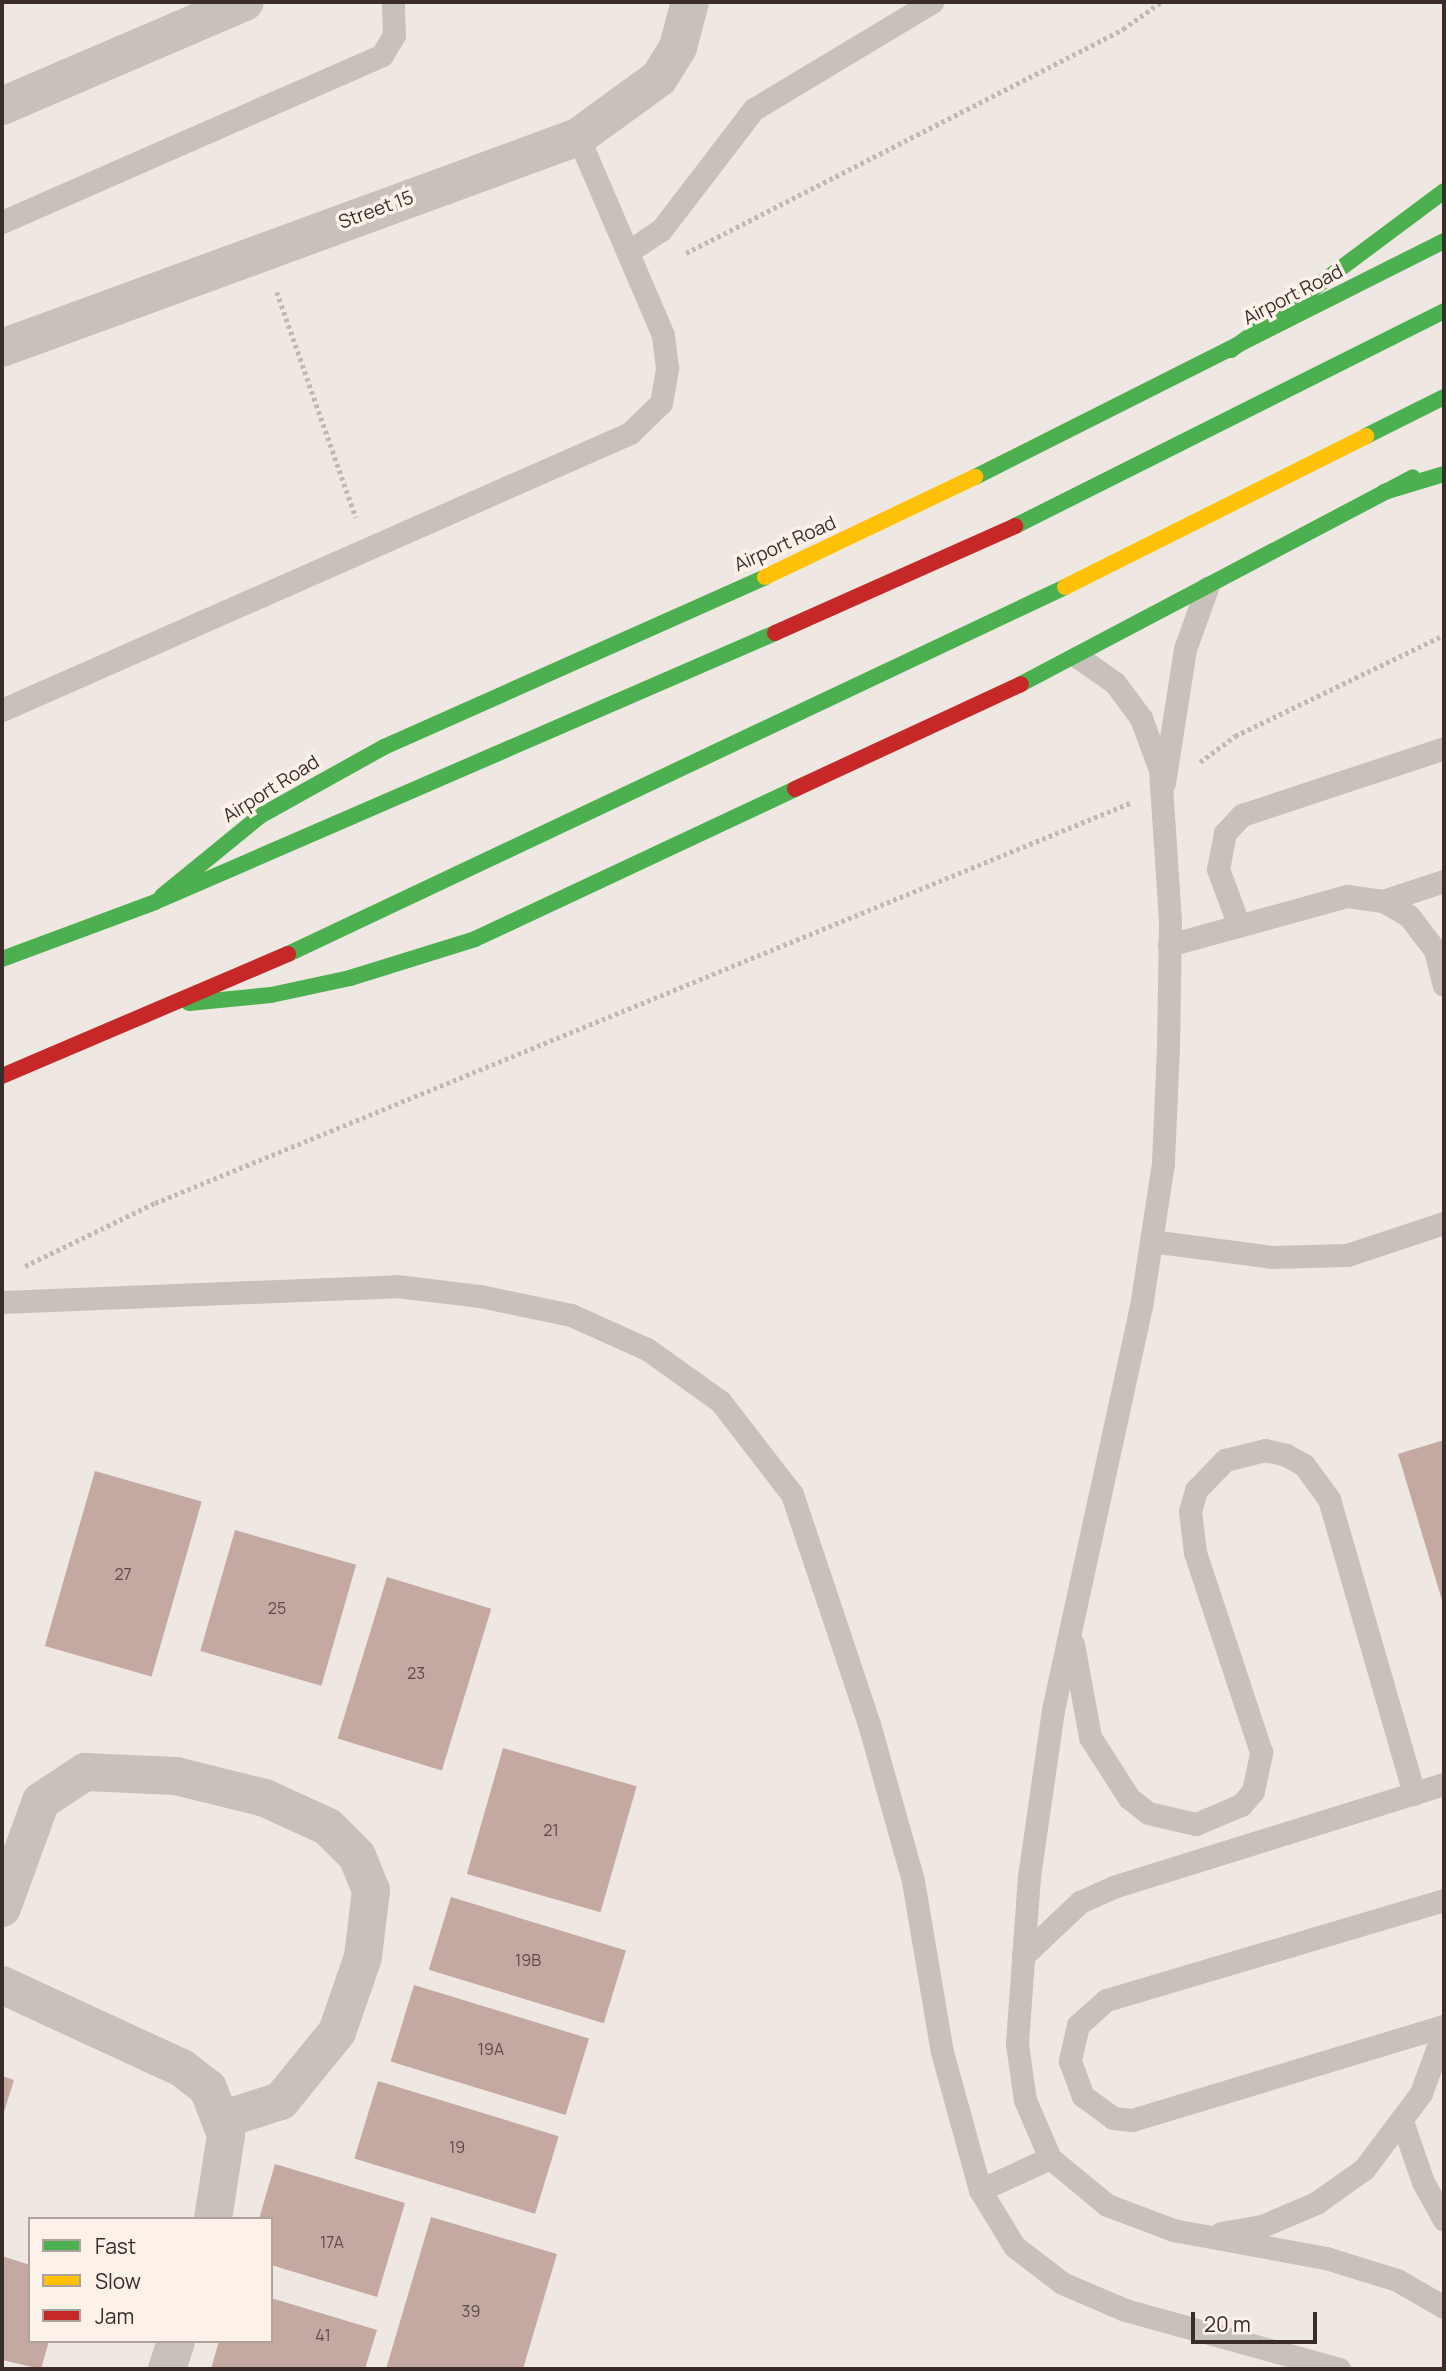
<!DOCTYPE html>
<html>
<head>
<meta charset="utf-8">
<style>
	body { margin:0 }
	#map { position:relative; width:1446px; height:2371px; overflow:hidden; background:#efe8e2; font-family:Manrope,sans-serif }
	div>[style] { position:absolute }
	.building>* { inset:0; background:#c4a9a2; transform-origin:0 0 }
	.path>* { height:4.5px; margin-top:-2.25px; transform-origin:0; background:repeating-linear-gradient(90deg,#c1b8b2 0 3.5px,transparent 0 7px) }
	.lane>* { height:23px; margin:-11.5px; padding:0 11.5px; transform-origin:11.5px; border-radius:11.5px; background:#c8c0ba }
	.street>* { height:38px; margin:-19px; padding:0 19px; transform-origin:19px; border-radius:19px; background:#c8c0ba }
	.fast>* { height:16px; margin:-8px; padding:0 8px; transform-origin:8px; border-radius:8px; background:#4caf50 }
	.slow>* { height:16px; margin:-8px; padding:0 8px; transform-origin:8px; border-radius:8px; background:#ffc107 }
	.jam>* { height:16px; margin:-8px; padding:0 8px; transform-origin:8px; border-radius:8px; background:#c62828 }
	span { translate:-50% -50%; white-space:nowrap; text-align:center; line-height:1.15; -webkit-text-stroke:7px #fcf2e9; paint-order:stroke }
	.number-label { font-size:16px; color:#5c4b46 }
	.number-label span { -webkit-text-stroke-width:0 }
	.street-label { font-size:19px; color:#3a2c28 }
	.frame { position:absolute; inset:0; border:4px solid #3a2c28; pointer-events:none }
	.legend { position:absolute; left:28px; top:2217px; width:245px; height:126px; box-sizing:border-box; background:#fcf2e9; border:2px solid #aea39c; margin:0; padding:9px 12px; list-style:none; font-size:21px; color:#3a2c28 }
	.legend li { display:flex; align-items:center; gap:14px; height:35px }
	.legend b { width:35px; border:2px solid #aea39c }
	.scale { position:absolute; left:1191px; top:2312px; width:126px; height:32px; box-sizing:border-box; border:4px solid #3a2c28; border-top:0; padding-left:9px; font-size:21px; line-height:24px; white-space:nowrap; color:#3a2c28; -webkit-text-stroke:5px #fcf2e9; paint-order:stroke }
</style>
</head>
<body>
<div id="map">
	<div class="building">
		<i style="clip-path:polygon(1444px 1440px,1444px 1607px,1398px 1454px)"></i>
		<i style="left:95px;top:1471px;width:111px;height:182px;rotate:16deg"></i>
		<i style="left:235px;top:1530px;width:126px;height:126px;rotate:16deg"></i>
		<i style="left:387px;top:1577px;width:109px;height:169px;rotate:17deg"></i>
		<i style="left:503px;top:1748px;width:139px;height:131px;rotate:16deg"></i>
		<i style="left:451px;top:1897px;width:183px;height:76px;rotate:17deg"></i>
		<i style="left:414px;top:1985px;width:183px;height:80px;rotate:17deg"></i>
		<i style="clip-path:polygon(2px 2076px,14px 2080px,2px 2118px)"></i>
		<i style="left:378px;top:2081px;width:189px;height:81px;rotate:17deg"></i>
		<i style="clip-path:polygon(275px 2164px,405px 2203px,377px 2297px,271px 2265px,271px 2219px,259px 2219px)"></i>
		<i style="clip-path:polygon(431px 2217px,557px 2254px,523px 2369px,386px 2369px)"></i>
		<i style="clip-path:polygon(2px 2256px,30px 2265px,30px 2341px,49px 2341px,41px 2369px,2px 2360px)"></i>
		<i style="clip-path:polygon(271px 2298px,377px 2330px,365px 2369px,211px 2369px,219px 2341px,271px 2341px)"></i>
	</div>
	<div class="path">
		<i style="left:686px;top:253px;width:491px;rotate:-27.1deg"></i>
		<i style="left:1123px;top:29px;width:47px;rotate:-35.4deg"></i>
		<i style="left:277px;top:292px;width:239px;rotate:70.7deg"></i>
		<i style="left:1200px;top:762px;width:44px;rotate:-36.6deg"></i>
		<i style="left:1235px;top:736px;width:232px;rotate:-25.8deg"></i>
		<i style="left:25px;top:1266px;width:144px;rotate:-25.9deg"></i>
		<i style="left:155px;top:1203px;width:1054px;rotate:-22.31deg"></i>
	</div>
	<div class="lane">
		<i style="left:2px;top:222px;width:415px;rotate:-23.7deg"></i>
		<i style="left:382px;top:55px;width:23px;rotate:-59deg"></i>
		<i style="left:394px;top:35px;width:33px;rotate:-92deg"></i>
		<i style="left:628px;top:252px;width:40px;rotate:-34deg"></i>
		<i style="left:661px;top:230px;width:153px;rotate:-52.5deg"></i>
		<i style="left:754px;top:109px;width:208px;rotate:-31deg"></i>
		<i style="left:1078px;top:657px;width:45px;rotate:35.1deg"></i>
		<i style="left:1115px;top:683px;width:44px;rotate:53.4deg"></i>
		<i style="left:1141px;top:718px;width:55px;rotate:69.9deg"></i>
		<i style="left:1160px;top:770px;width:151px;rotate:86.2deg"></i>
		<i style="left:1170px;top:921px;width:126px;rotate:90.9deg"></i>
		<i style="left:1168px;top:1047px;width:116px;rotate:92.5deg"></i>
		<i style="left:1163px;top:1163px;width:145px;rotate:98.7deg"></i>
		<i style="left:1141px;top:1306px;width:413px;rotate:102.3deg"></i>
		<i style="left:1053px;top:1710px;width:168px;rotate:98.2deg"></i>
		<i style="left:1029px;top:1876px;width:168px;rotate:94.1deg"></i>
		<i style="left:1017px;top:2044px;width:57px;rotate:81.9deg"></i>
		<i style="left:1025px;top:2100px;width:63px;rotate:66.7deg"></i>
		<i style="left:1050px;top:2158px;width:74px;rotate:39.5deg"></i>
		<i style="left:1107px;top:2205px;width:71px;rotate:20.7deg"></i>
		<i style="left:1173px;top:2230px;width:156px;rotate:10.4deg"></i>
		<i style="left:1326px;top:2258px;width:74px;rotate:17.2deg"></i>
		<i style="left:1397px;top:2280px;width:54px;rotate:29.9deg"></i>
		<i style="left:2px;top:710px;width:686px;rotate:-23.8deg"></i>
		<i style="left:630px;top:433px;width:43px;rotate:-44.1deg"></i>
		<i style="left:661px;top:403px;width:36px;rotate:-80deg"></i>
		<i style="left:667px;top:368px;width:33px;rotate:-97deg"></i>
		<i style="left:663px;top:335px;width:215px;rotate:-113.2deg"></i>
		<i style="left:1164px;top:783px;width:136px;rotate:-81.1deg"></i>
		<i style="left:1185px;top:649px;width:65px;rotate:-70.2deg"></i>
		<i style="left:1383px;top:901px;width:64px;rotate:-18.2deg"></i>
		<i style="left:1239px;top:926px;width:61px;rotate:-110.2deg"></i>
		<i style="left:1218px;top:869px;width:37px;rotate:-79deg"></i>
		<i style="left:1225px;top:833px;width:25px;rotate:-47deg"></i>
		<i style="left:1242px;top:815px;width:213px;rotate:-18.3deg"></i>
		<i style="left:1169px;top:945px;width:185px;rotate:-15.4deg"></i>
		<i style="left:1347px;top:896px;width:36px;rotate:8deg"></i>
		<i style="left:1383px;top:901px;width:30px;rotate:30deg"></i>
		<i style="left:1409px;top:916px;width:43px;rotate:52.6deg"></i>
		<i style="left:1435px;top:950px;width:36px;rotate:76deg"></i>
		<i style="left:1151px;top:1241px;width:122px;rotate:7.5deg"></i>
		<i style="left:1272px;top:1257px;width:75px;rotate:-1.5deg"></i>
		<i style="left:1347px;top:1255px;width:102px;rotate:-18.3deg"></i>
		<i style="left:2px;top:1302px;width:395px;rotate:-2.3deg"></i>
		<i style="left:397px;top:1286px;width:84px;rotate:6.9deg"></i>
		<i style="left:480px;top:1296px;width:93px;rotate:11.8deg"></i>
		<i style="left:571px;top:1315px;width:83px;rotate:24.1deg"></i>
		<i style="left:647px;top:1349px;width:90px;rotate:35.5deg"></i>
		<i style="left:720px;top:1401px;width:118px;rotate:52.3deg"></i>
		<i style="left:792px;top:1494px;width:243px;rotate:71.5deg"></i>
		<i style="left:869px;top:1724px;width:163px;rotate:74.3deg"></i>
		<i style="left:913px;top:1881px;width:173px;rotate:80.4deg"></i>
		<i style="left:942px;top:2052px;width:143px;rotate:74.6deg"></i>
		<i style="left:980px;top:2190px;width:66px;rotate:58.7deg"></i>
		<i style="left:1014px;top:2246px;width:61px;rotate:37.6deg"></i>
		<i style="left:1062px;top:2283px;width:69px;rotate:23.2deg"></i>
		<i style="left:1125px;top:2310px;width:222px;rotate:15.4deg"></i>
		<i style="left:1073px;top:1644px;width:95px;rotate:79.6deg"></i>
		<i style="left:1090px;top:1737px;width:72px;rotate:57.4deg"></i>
		<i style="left:1129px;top:1798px;width:24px;rotate:38deg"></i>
		<i style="left:1148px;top:1813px;width:49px;rotate:12.9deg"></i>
		<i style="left:1196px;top:1824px;width:49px;rotate:-22.9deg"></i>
		<i style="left:1241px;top:1805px;width:18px;rotate:-49deg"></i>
		<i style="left:1253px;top:1791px;width:40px;rotate:-78deg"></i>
		<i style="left:1261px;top:1752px;width:211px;rotate:-108.3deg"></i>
		<i style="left:1195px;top:1552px;width:41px;rotate:-97deg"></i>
		<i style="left:1190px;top:1511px;width:22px;rotate:-74deg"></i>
		<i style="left:1196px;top:1490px;width:42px;rotate:-46deg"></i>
		<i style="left:1225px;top:1460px;width:41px;rotate:-14deg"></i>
		<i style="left:1265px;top:1450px;width:22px;rotate:13deg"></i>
		<i style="left:1286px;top:1455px;width:21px;rotate:29deg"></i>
		<i style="left:1304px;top:1465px;width:42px;rotate:53.7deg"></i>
		<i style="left:1329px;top:1499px;width:307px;rotate:73.9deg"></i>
		<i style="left:1444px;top:1900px;width:352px;rotate:163.5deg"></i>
		<i style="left:1106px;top:2000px;width:38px;rotate:138deg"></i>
		<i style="left:1078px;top:2025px;width:37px;rotate:103deg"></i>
		<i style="left:1070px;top:2061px;width:37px;rotate:70deg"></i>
		<i style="left:1083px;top:2096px;width:37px;rotate:36deg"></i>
		<i style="left:1113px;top:2118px;width:19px;rotate:6deg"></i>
		<i style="left:1132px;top:2120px;width:326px;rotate:-16.8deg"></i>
		<i style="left:1023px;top:1956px;width:79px;rotate:-43.5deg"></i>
		<i style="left:1080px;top:1902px;width:36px;rotate:-24deg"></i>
		<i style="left:1113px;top:1887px;width:347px;rotate:-17.3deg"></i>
		<i style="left:1403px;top:2124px;width:61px;rotate:71deg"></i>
		<i style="left:1423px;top:2182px;width:43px;rotate:61.1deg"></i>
		<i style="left:980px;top:2190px;width:77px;rotate:-24.6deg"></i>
		<i style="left:1221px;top:2233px;width:42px;rotate:-9.7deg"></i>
		<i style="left:1262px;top:2226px;width:59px;rotate:-23.1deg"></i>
		<i style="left:1316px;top:2203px;width:59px;rotate:-35.3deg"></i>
		<i style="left:1364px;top:2169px;width:95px;rotate:-53.1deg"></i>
		<i style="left:1421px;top:2093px;width:67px;rotate:-69.9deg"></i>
	</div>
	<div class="street">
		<i style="left:2px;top:106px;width:264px;rotate:-23.2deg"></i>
		<i style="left:2px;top:348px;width:613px;rotate:-20.12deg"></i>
		<i style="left:578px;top:137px;width:100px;rotate:-36.1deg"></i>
		<i style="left:659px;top:78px;width:36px;rotate:-58deg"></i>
		<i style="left:678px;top:47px;width:47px;rotate:-75.1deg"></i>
		<i style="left:2px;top:1908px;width:114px;rotate:-70deg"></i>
		<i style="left:41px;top:1801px;width:53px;rotate:-33.4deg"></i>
		<i style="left:85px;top:1772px;width:91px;rotate:2.5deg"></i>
		<i style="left:176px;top:1776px;width:92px;rotate:13.9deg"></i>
		<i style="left:265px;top:1798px;width:69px;rotate:24.7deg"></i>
		<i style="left:328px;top:1827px;width:41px;rotate:45deg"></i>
		<i style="left:357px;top:1856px;width:37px;rotate:68deg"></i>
		<i style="left:371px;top:1890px;width:67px;rotate:96.8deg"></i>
		<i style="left:363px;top:1957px;width:79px;rotate:109.1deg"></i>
		<i style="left:337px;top:2032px;width:89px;rotate:129.1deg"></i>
		<i style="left:281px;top:2101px;width:60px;rotate:162.5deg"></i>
		<i style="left:2px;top:1985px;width:198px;rotate:24.8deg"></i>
		<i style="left:182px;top:2068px;width:33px;rotate:38deg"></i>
		<i style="left:208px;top:2088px;width:50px;rotate:69deg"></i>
		<i style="left:226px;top:2135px;width:85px;rotate:98.8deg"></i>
		<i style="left:167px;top:2369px;width:29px;rotate:-72deg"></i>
	</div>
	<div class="fast">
		<i style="left:1231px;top:350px;width:266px;rotate:-36.7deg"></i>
		<i style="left:1366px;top:436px;width:87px;rotate:-26.6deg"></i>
		<i style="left:975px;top:477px;width:525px;rotate:-26.71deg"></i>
		<i style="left:1384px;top:492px;width:63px;rotate:-16.7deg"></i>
		<i style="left:1015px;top:526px;width:480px;rotate:-26.6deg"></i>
		<i style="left:1021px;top:684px;width:443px;rotate:-27.8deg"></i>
		<i style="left:162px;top:896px;width:127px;rotate:-39.2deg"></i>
		<i style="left:260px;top:816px;width:142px;rotate:-29.1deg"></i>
		<i style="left:384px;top:747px;width:417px;rotate:-24deg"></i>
		<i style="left:288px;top:954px;width:859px;rotate:-25.28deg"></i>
		<i style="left:2px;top:959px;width:163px;rotate:-20.4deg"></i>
		<i style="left:155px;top:902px;width:676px;rotate:-23.45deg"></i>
		<i style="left:189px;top:1003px;width:82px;rotate:-5.6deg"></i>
		<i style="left:271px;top:995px;width:81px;rotate:-12.1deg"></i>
		<i style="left:350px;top:978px;width:131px;rotate:-17.3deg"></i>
		<i style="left:475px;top:939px;width:353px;rotate:-25.1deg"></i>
	</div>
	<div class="slow">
		<i style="left:765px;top:577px;width:233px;rotate:-25.5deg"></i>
		<i style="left:1065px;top:587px;width:337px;rotate:-26.6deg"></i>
	</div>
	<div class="jam">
		<i style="left:775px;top:633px;width:263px;rotate:-24deg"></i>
		<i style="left:795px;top:789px;width:249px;rotate:-24.9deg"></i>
		<i style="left:2px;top:1076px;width:311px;rotate:-23.1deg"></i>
	</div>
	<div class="number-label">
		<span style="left:123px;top:1574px">27</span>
		<span style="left:277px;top:1608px">25</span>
		<span style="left:416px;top:1673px">23</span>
		<span style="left:551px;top:1830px">21</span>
		<span style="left:528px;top:1960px">19B</span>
		<span style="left:491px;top:2049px">19A</span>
		<span style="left:457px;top:2147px">19</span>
		<span style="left:332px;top:2242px">17A</span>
		<span style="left:471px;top:2311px">39</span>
		<span style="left:323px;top:2335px">41</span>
	</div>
	<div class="street-label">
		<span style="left:376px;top:210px;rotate:-20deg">Street 15</span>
		<span style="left:1293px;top:295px;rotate:-27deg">Airport Road</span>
		<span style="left:785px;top:544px;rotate:-24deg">Airport Road</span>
		<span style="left:271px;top:789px;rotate:-32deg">Airport Road</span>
	</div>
	<div class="frame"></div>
	<ul class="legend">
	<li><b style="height:9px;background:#4caf50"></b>Fast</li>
	<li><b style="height:9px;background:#ffc107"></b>Slow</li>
	<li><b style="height:9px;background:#c62828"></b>Jam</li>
	</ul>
	<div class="scale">20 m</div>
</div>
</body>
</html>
